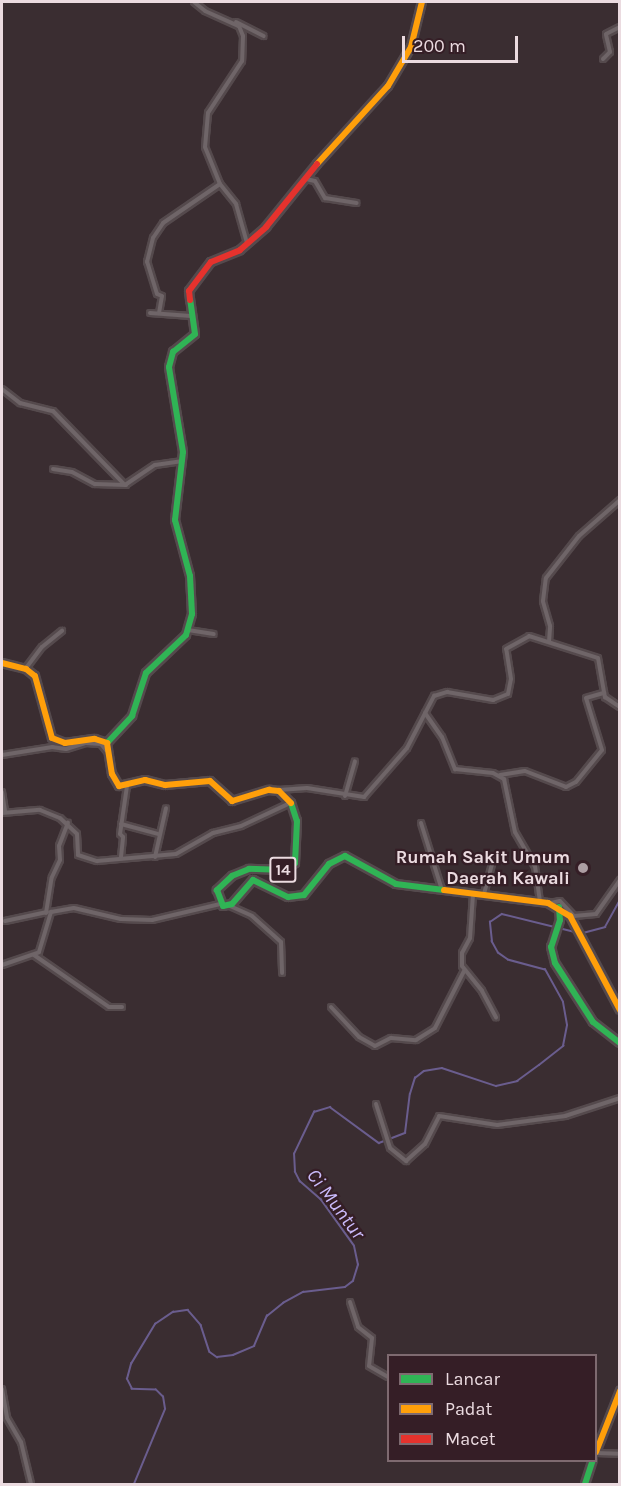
<!DOCTYPE html>
<html>
<head>
<meta charset="utf-8">
<style>
	body { margin:0 }
	#map { position:relative; width:621px; height:1486px; overflow:hidden; background:#3a2d31; font-family:Karla,sans-serif }
	div>[style] { position:absolute }
	.stream>* { height:1.5px; margin:-0.75px; padding:0 0.75px; transform-origin:0.75px; border-radius:0.75px; background:#6a5d8e }
	.roads { filter:drop-shadow(2px 0 #554a4d) drop-shadow(-2px 0 #554a4d) drop-shadow(0 2px #554a4d) drop-shadow(0 -2px #554a4d) }
	.street>* { height:4px; margin:-2px; padding:0 2px; transform-origin:2px; border-radius:2px; background:#6f6568 }
	.fast>* { height:6px; margin:-3px; padding:0 3px; transform-origin:3px; border-radius:3px; background:#30b455 }
	.slow>* { height:6px; margin:-3px; padding:0 3px; transform-origin:3px; border-radius:3px; background:#ff9f0a }
	.jam>* { height:6px; margin:-3px; padding:0 3px; transform-origin:3px; border-radius:3px; background:#e5322d }
	.dots>* { width:16px; height:16px; translate:-50% -50%; box-sizing:border-box; border:3px solid #351e26; border-radius:50% }
	span { translate:-50% -50%; white-space:nowrap; text-align:center; line-height:1.15; -webkit-text-stroke:4.5px #351e26; paint-order:stroke }
	.shield-label span { padding:2px 4px; background:#351e26; border:2px solid; border-radius:4px; -webkit-text-stroke-width:0 }
	.shield-label { font-size:16px; color:#ebdbe0; font-weight:700 }
	.poi-label { font-size:18px; color:#ebdbe0; font-weight:700 }
	.right { translate:-100% -50%; text-align:right }
	.water-label { font-size:20px; color:#cabbfb; font-style:italic }
	.frame { position:absolute; inset:0; border:3px solid #ebdbe0; pointer-events:none }
	.legend { position:absolute; left:387px; top:1354px; width:210px; height:108px; box-sizing:border-box; background:#351e26; border:2px solid #7e6a70; margin:0; padding:8px 10px; list-style:none; font-size:18px; color:#ebdbe0 }
	.legend li { display:flex; align-items:center; gap:12px; height:30px }
	.legend b { width:30px; border:2px solid #7e6a70 }
	.scale { position:absolute; left:402px; top:36px; width:116px; height:27px; box-sizing:border-box; border:3px solid #ebdbe0; border-top:0; padding-left:8px; font-size:18px; line-height:21px; white-space:nowrap; color:#ebdbe0; -webkit-text-stroke:4px #351e26; paint-order:stroke }
</style>
</head>
<body>
<div id="map">
	<div class="stream">
		<i style="left:559px;top:928px;width:16px;rotate:14deg"></i>
		<i style="left:583px;top:933px;width:23px;rotate:-15deg"></i>
		<i style="left:605px;top:927px;width:31px;rotate:-61deg"></i>
		<i style="left:134px;top:1484px;width:81px;rotate:-67.5deg"></i>
		<i style="left:165px;top:1409px;width:12px;rotate:-99deg"></i>
		<i style="left:163px;top:1397px;width:10px;rotate:-135deg"></i>
		<i style="left:156px;top:1390px;width:24px;rotate:-178deg"></i>
		<i style="left:132px;top:1389px;width:11px;rotate:-117deg"></i>
		<i style="left:127px;top:1379px;width:16px;rotate:-75deg"></i>
		<i style="left:131px;top:1364px;width:47px;rotate:-59deg"></i>
		<i style="left:155px;top:1324px;width:22px;rotate:-34deg"></i>
		<i style="left:173px;top:1312px;width:15px;rotate:-8deg"></i>
		<i style="left:188px;top:1310px;width:20px;rotate:49deg"></i>
		<i style="left:201px;top:1325px;width:28px;rotate:72deg"></i>
		<i style="left:210px;top:1352px;width:9px;rotate:36deg"></i>
		<i style="left:217px;top:1357px;width:16px;rotate:-7deg"></i>
		<i style="left:233px;top:1355px;width:23px;rotate:-23deg"></i>
		<i style="left:254px;top:1346px;width:33px;rotate:-67deg"></i>
		<i style="left:267px;top:1316px;width:21px;rotate:-39deg"></i>
		<i style="left:283px;top:1303px;width:23px;rotate:-29deg"></i>
		<i style="left:303px;top:1292px;width:42px;rotate:-6.8deg"></i>
		<i style="left:345px;top:1287px;width:10px;rotate:-37deg"></i>
		<i style="left:353px;top:1281px;width:17px;rotate:-73deg"></i>
		<i style="left:358px;top:1265px;width:19px;rotate:-102deg"></i>
		<i style="left:354px;top:1246px;width:57px;rotate:-125.7deg"></i>
		<i style="left:321px;top:1200px;width:28px;rotate:-139deg"></i>
		<i style="left:300px;top:1182px;width:11px;rotate:-117deg"></i>
		<i style="left:295px;top:1172px;width:18px;rotate:-93deg"></i>
		<i style="left:294px;top:1154px;width:47px;rotate:-64.5deg"></i>
		<i style="left:314px;top:1112px;width:17px;rotate:-17deg"></i>
		<i style="left:330px;top:1107px;width:61px;rotate:36.3deg"></i>
		<i style="left:379px;top:1143px;width:28px;rotate:-21deg"></i>
		<i style="left:405px;top:1133px;width:39px;rotate:-83deg"></i>
		<i style="left:410px;top:1094px;width:17px;rotate:-73deg"></i>
		<i style="left:415px;top:1078px;width:11px;rotate:-38deg"></i>
		<i style="left:424px;top:1071px;width:18px;rotate:-9deg"></i>
		<i style="left:442px;top:1068px;width:57px;rotate:18.4deg"></i>
		<i style="left:496px;top:1086px;width:22px;rotate:-13deg"></i>
		<i style="left:517px;top:1081px;width:27px;rotate:-36deg"></i>
		<i style="left:539px;top:1065px;width:31px;rotate:-38deg"></i>
		<i style="left:563px;top:1046px;width:21px;rotate:-79deg"></i>
		<i style="left:567px;top:1025px;width:23px;rotate:-100deg"></i>
		<i style="left:563px;top:1002px;width:37px;rotate:-119deg"></i>
		<i style="left:545px;top:970px;width:38px;rotate:-165deg"></i>
		<i style="left:508px;top:960px;width:12px;rotate:-145deg"></i>
		<i style="left:498px;top:953px;width:13px;rotate:-119deg"></i>
		<i style="left:492px;top:942px;width:20px;rotate:-96deg"></i>
		<i style="left:490px;top:922px;width:14px;rotate:-34deg"></i>
		<i style="left:502px;top:914px;width:55px;rotate:13.8deg"></i>
	</div>
	<div class="roads">
		<div class="street">
			<i style="left:194px;top:2px;width:14px;rotate:39deg"></i>
			<i style="left:205px;top:11px;width:37px;rotate:24deg"></i>
			<i style="left:239px;top:26px;width:11px;rotate:68deg"></i>
			<i style="left:243px;top:36px;width:25px;rotate:92deg"></i>
			<i style="left:242px;top:61px;width:62px;rotate:123.2deg"></i>
			<i style="left:208px;top:113px;width:34px;rotate:95deg"></i>
			<i style="left:205px;top:147px;width:40px;rotate:68deg"></i>
			<i style="left:220px;top:184px;width:26px;rotate:51deg"></i>
			<i style="left:236px;top:204px;width:41px;rotate:74.2deg"></i>
			<i style="left:236px;top:22px;width:31px;rotate:27deg"></i>
			<i style="left:603px;top:59px;width:10px;rotate:-45deg"></i>
			<i style="left:610px;top:52px;width:18px;rotate:-103deg"></i>
			<i style="left:606px;top:34px;width:16px;rotate:-27deg"></i>
			<i style="left:306px;top:179px;width:9px;rotate:13deg"></i>
			<i style="left:315px;top:181px;width:20px;rotate:60deg"></i>
			<i style="left:325px;top:198px;width:32px;rotate:9deg"></i>
			<i style="left:150px;top:313px;width:41px;rotate:4.2deg"></i>
			<i style="left:159px;top:313px;width:17px;rotate:-80deg"></i>
			<i style="left:162px;top:296px;width:5px;rotate:-158deg"></i>
			<i style="left:157px;top:294px;width:34px;rotate:-107deg"></i>
			<i style="left:147px;top:262px;width:25px;rotate:-76deg"></i>
			<i style="left:153px;top:238px;width:18px;rotate:-56deg"></i>
			<i style="left:163px;top:223px;width:69px;rotate:-34.4deg"></i>
			<i style="left:2px;top:389px;width:23px;rotate:38deg"></i>
			<i style="left:20px;top:403px;width:34px;rotate:14deg"></i>
			<i style="left:53px;top:411px;width:103px;rotate:45.8deg"></i>
			<i style="left:125px;top:485px;width:36px;rotate:-34deg"></i>
			<i style="left:155px;top:465px;width:28px;rotate:-8deg"></i>
			<i style="left:53px;top:469px;width:19px;rotate:9deg"></i>
			<i style="left:72px;top:472px;width:26px;rotate:28deg"></i>
			<i style="left:95px;top:484px;width:31px;rotate:2deg"></i>
			<i style="left:188px;top:630px;width:26px;rotate:9deg"></i>
			<i style="left:549px;top:642px;width:16px;rotate:-86deg"></i>
			<i style="left:550px;top:626px;width:26px;rotate:-106deg"></i>
			<i style="left:543px;top:601px;width:23px;rotate:-83deg"></i>
			<i style="left:546px;top:578px;width:53px;rotate:-51.8deg"></i>
			<i style="left:579px;top:536px;width:55px;rotate:-41.3deg"></i>
			<i style="left:26px;top:668px;width:26px;rotate:-53deg"></i>
			<i style="left:42px;top:647px;width:26px;rotate:-39deg"></i>
			<i style="left:425px;top:713px;width:29px;rotate:55deg"></i>
			<i style="left:442px;top:737px;width:35px;rotate:68deg"></i>
			<i style="left:455px;top:769px;width:38px;rotate:6deg"></i>
			<i style="left:493px;top:773px;width:13px;rotate:29deg"></i>
			<i style="left:504px;top:779px;width:54px;rotate:78.3deg"></i>
			<i style="left:515px;top:832px;width:39px;rotate:60deg"></i>
			<i style="left:535px;top:866px;width:35px;rotate:82deg"></i>
			<i style="left:2px;top:755px;width:51px;rotate:-9.1deg"></i>
			<i style="left:52px;top:747px;width:14px;rotate:8deg"></i>
			<i style="left:66px;top:749px;width:21px;rotate:-17deg"></i>
			<i style="left:86px;top:743px;width:15px;rotate:4deg"></i>
			<i style="left:101px;top:744px;width:8px;rotate:50deg"></i>
			<i style="left:500px;top:775px;width:25px;rotate:-9deg"></i>
			<i style="left:525px;top:771px;width:44px;rotate:21.3deg"></i>
			<i style="left:566px;top:787px;width:11px;rotate:-27deg"></i>
			<i style="left:576px;top:782px;width:41px;rotate:-50.9deg"></i>
			<i style="left:602px;top:750px;width:54px;rotate:-107.1deg"></i>
			<i style="left:586px;top:698px;width:19px;rotate:-16deg"></i>
			<i style="left:279px;top:790px;width:28px;rotate:-4deg"></i>
			<i style="left:307px;top:788px;width:58px;rotate:9deg"></i>
			<i style="left:364px;top:797px;width:65px;rotate:-48.7deg"></i>
			<i style="left:407px;top:748px;width:59px;rotate:-62.6deg"></i>
			<i style="left:434px;top:696px;width:14px;rotate:-17deg"></i>
			<i style="left:447px;top:692px;width:47px;rotate:9.9deg"></i>
			<i style="left:493px;top:700px;width:16px;rotate:-22deg"></i>
			<i style="left:508px;top:694px;width:15px;rotate:-79deg"></i>
			<i style="left:511px;top:679px;width:30px;rotate:-99deg"></i>
			<i style="left:506px;top:649px;width:26px;rotate:-29deg"></i>
			<i style="left:529px;top:636px;width:72px;rotate:17.7deg"></i>
			<i style="left:598px;top:658px;width:40px;rotate:80deg"></i>
			<i style="left:605px;top:697px;width:18px;rotate:34deg"></i>
			<i style="left:2px;top:792px;width:20px;rotate:81deg"></i>
			<i style="left:345px;top:796px;width:36px;rotate:-74deg"></i>
			<i style="left:2px;top:813px;width:38px;rotate:-5deg"></i>
			<i style="left:40px;top:810px;width:22px;rotate:22deg"></i>
			<i style="left:60px;top:818px;width:23px;rotate:43deg"></i>
			<i style="left:77px;top:834px;width:21px;rotate:87deg"></i>
			<i style="left:78px;top:855px;width:20px;rotate:18deg"></i>
			<i style="left:97px;top:861px;width:79px;rotate:-5.1deg"></i>
			<i style="left:176px;top:854px;width:43px;rotate:-29.6deg"></i>
			<i style="left:213px;top:833px;width:29px;rotate:-14deg"></i>
			<i style="left:241px;top:826px;width:54px;rotate:-25.1deg"></i>
			<i style="left:421px;top:823px;width:70px;rotate:72.6deg"></i>
			<i style="left:121px;top:824px;width:38px;rotate:15deg"></i>
			<i style="left:121px;top:857px;width:20px;rotate:-84deg"></i>
			<i style="left:123px;top:837px;width:4px;rotate:-135deg"></i>
			<i style="left:120px;top:834px;width:49px;rotate:-81.7deg"></i>
			<i style="left:155px;top:857px;width:50px;rotate:-77.3deg"></i>
			<i style="left:473px;top:894px;width:44px;rotate:93.9deg"></i>
			<i style="left:470px;top:938px;width:17px;rotate:118deg"></i>
			<i style="left:462px;top:953px;width:13px;rotate:90deg"></i>
			<i style="left:462px;top:966px;width:32px;rotate:51deg"></i>
			<i style="left:482px;top:991px;width:30px;rotate:62deg"></i>
			<i style="left:484px;top:894px;width:35px;rotate:-75deg"></i>
			<i style="left:493px;top:860px;width:7px;rotate:-16deg"></i>
			<i style="left:551px;top:903px;width:9px;rotate:-13deg"></i>
			<i style="left:560px;top:901px;width:21px;rotate:47deg"></i>
			<i style="left:574px;top:916px;width:22px;rotate:-5deg"></i>
			<i style="left:596px;top:914px;width:42px;rotate:-54.8deg"></i>
			<i style="left:230px;top:906px;width:24px;rotate:24deg"></i>
			<i style="left:252px;top:916px;width:39px;rotate:42deg"></i>
			<i style="left:281px;top:942px;width:31px;rotate:88deg"></i>
			<i style="left:46px;top:913px;width:36px;rotate:-81deg"></i>
			<i style="left:52px;top:877px;width:19px;rotate:-65deg"></i>
			<i style="left:60px;top:860px;width:14px;rotate:-94deg"></i>
			<i style="left:59px;top:846px;width:25px;rotate:-69deg"></i>
			<i style="left:5px;top:921px;width:43px;rotate:-12.1deg"></i>
			<i style="left:34px;top:955px;width:91px;rotate:34.7deg"></i>
			<i style="left:109px;top:1007px;width:13px"></i>
			<i style="left:2px;top:965px;width:39px;rotate:-19deg"></i>
			<i style="left:39px;top:952px;width:42px;rotate:-73.3deg"></i>
			<i style="left:51px;top:912px;width:23px;rotate:-10deg"></i>
			<i style="left:74px;top:908px;width:48px;rotate:13.2deg"></i>
			<i style="left:121px;top:919px;width:31px;rotate:2deg"></i>
			<i style="left:152px;top:920px;width:70px;rotate:-13.2deg"></i>
			<i style="left:331px;top:1007px;width:41px;rotate:47deg"></i>
			<i style="left:359px;top:1037px;width:18px;rotate:29deg"></i>
			<i style="left:375px;top:1046px;width:18px;rotate:-27deg"></i>
			<i style="left:391px;top:1038px;width:25px;rotate:5deg"></i>
			<i style="left:416px;top:1040px;width:22px;rotate:-32deg"></i>
			<i style="left:435px;top:1028px;width:64px;rotate:-63deg"></i>
			<i style="left:376px;top:1104px;width:46px;rotate:72.3deg"></i>
			<i style="left:390px;top:1148px;width:21px;rotate:39deg"></i>
			<i style="left:406px;top:1161px;width:25px;rotate:-42deg"></i>
			<i style="left:425px;top:1144px;width:31px;rotate:-63deg"></i>
			<i style="left:439px;top:1116px;width:59px;rotate:8.8deg"></i>
			<i style="left:497px;top:1125px;width:69px;rotate:-7.5deg"></i>
			<i style="left:565px;top:1116px;width:58px;rotate:-18.1deg"></i>
			<i style="left:350px;top:1302px;width:26px;rotate:72deg"></i>
			<i style="left:358px;top:1327px;width:18px;rotate:38deg"></i>
			<i style="left:372px;top:1338px;width:28px;rotate:96deg"></i>
			<i style="left:369px;top:1366px;width:22px;rotate:30deg"></i>
			<i style="left:2px;top:1389px;width:29px;rotate:80deg"></i>
			<i style="left:7px;top:1418px;width:28px;rotate:60deg"></i>
			<i style="left:21px;top:1442px;width:43px;rotate:76.6deg"></i>
			<i style="left:596px;top:1453px;width:24px;rotate:2deg"></i>
		</div>
		<div class="fast">
			<i style="left:107px;top:743px;width:37px;rotate:-47deg"></i>
			<i style="left:132px;top:716px;width:45px;rotate:-72deg"></i>
			<i style="left:146px;top:673px;width:55px;rotate:-43.5deg"></i>
			<i style="left:186px;top:635px;width:22px;rotate:-74deg"></i>
			<i style="left:192px;top:614px;width:38px;rotate:-93deg"></i>
			<i style="left:190px;top:576px;width:58px;rotate:-105deg"></i>
			<i style="left:175px;top:520px;width:68px;rotate:-83.3deg"></i>
			<i style="left:183px;top:452px;width:86px;rotate:-99.4deg"></i>
			<i style="left:169px;top:367px;width:16px;rotate:-75deg"></i>
			<i style="left:173px;top:352px;width:28px;rotate:-39deg"></i>
			<i style="left:195px;top:334px;width:34px;rotate:-98deg"></i>
			<i style="left:291px;top:803px;width:19px;rotate:72deg"></i>
			<i style="left:297px;top:821px;width:42px;rotate:92.7deg"></i>
			<i style="left:295px;top:863px;width:12px;rotate:145deg"></i>
			<i style="left:285px;top:870px;width:36px;rotate:-178deg"></i>
			<i style="left:249px;top:869px;width:18px;rotate:158deg"></i>
			<i style="left:232px;top:876px;width:21px;rotate:137deg"></i>
			<i style="left:217px;top:890px;width:17px;rotate:69deg"></i>
			<i style="left:223px;top:906px;width:9px;rotate:-13deg"></i>
			<i style="left:232px;top:904px;width:32px;rotate:-49deg"></i>
			<i style="left:253px;top:880px;width:39px;rotate:26deg"></i>
			<i style="left:288px;top:897px;width:16px;rotate:-7deg"></i>
			<i style="left:304px;top:895px;width:40px;rotate:-51deg"></i>
			<i style="left:329px;top:864px;width:18px;rotate:-27deg"></i>
			<i style="left:345px;top:856px;width:58px;rotate:28.8deg"></i>
			<i style="left:396px;top:884px;width:48px;rotate:7.1deg"></i>
			<i style="left:559px;top:907px;width:13px;rotate:86deg"></i>
			<i style="left:560px;top:920px;width:28px;rotate:108deg"></i>
			<i style="left:551px;top:947px;width:16px;rotate:76deg"></i>
			<i style="left:555px;top:963px;width:70px;rotate:57.2deg"></i>
			<i style="left:593px;top:1022px;width:34px;rotate:38deg"></i>
			<i style="left:585px;top:1484px;width:25px;rotate:-72deg"></i>
		</div>
		<div class="slow">
			<i style="left:317px;top:164px;width:105px;rotate:-47.7deg"></i>
			<i style="left:388px;top:86px;width:45px;rotate:-59.5deg"></i>
			<i style="left:411px;top:47px;width:46px;rotate:-76.3deg"></i>
			<i style="left:2px;top:663px;width:25px;rotate:14deg"></i>
			<i style="left:26px;top:669px;width:11px;rotate:38deg"></i>
			<i style="left:35px;top:676px;width:64px;rotate:74.7deg"></i>
			<i style="left:52px;top:738px;width:14px;rotate:21deg"></i>
			<i style="left:65px;top:743px;width:30px;rotate:-8deg"></i>
			<i style="left:95px;top:739px;width:13px;rotate:18deg"></i>
			<i style="left:107px;top:743px;width:31px;rotate:81deg"></i>
			<i style="left:112px;top:774px;width:14px;rotate:60deg"></i>
			<i style="left:119px;top:786px;width:27px;rotate:-13deg"></i>
			<i style="left:145px;top:780px;width:21px;rotate:14deg"></i>
			<i style="left:165px;top:785px;width:45px;rotate:-5.1deg"></i>
			<i style="left:210px;top:781px;width:30px;rotate:42deg"></i>
			<i style="left:232px;top:801px;width:39px;rotate:-17deg"></i>
			<i style="left:269px;top:790px;width:10px;rotate:6deg"></i>
			<i style="left:279px;top:791px;width:17px;rotate:45deg"></i>
			<i style="left:444px;top:890px;width:105px;rotate:7.1deg"></i>
			<i style="left:548px;top:903px;width:26px;rotate:31deg"></i>
			<i style="left:570px;top:916px;width:106px;rotate:62deg"></i>
			<i style="left:596px;top:1452px;width:66px;rotate:-68.5deg"></i>
		</div>
		<div class="jam">
			<i style="left:190px;top:300px;width:9px;rotate:-96deg"></i>
			<i style="left:189px;top:291px;width:36px;rotate:-53deg"></i>
			<i style="left:211px;top:262px;width:31px;rotate:-22deg"></i>
			<i style="left:240px;top:250px;width:35px;rotate:-41deg"></i>
			<i style="left:266px;top:227px;width:81px;rotate:-51deg"></i>
		</div>
	</div>
	<div class="dots">
		<i style="left:583px;top:868px;background:#ad9ea3"></i>
	</div>
	<div class="shield-label">
		<span style="left:283px;top:870px">14</span>
	</div>
	<div class="poi-label">
		<span class="right" style="left:570px;top:868px">Rumah Sakit Umum<br>Daerah Kawali</span>
	</div>
	<div class="water-label">
		<span style="left:336px;top:1204px;rotate:53deg">Ci Muntur</span>
	</div>
	<div class="frame"></div>
	<ul class="legend">
	<li><b style="height:8px;background:#30b455"></b>Lancar</li>
	<li><b style="height:8px;background:#ff9f0a"></b>Padat</li>
	<li><b style="height:8px;background:#e5322d"></b>Macet</li>
	</ul>
	<div class="scale">200 m</div>
</div>
</body>
</html>
